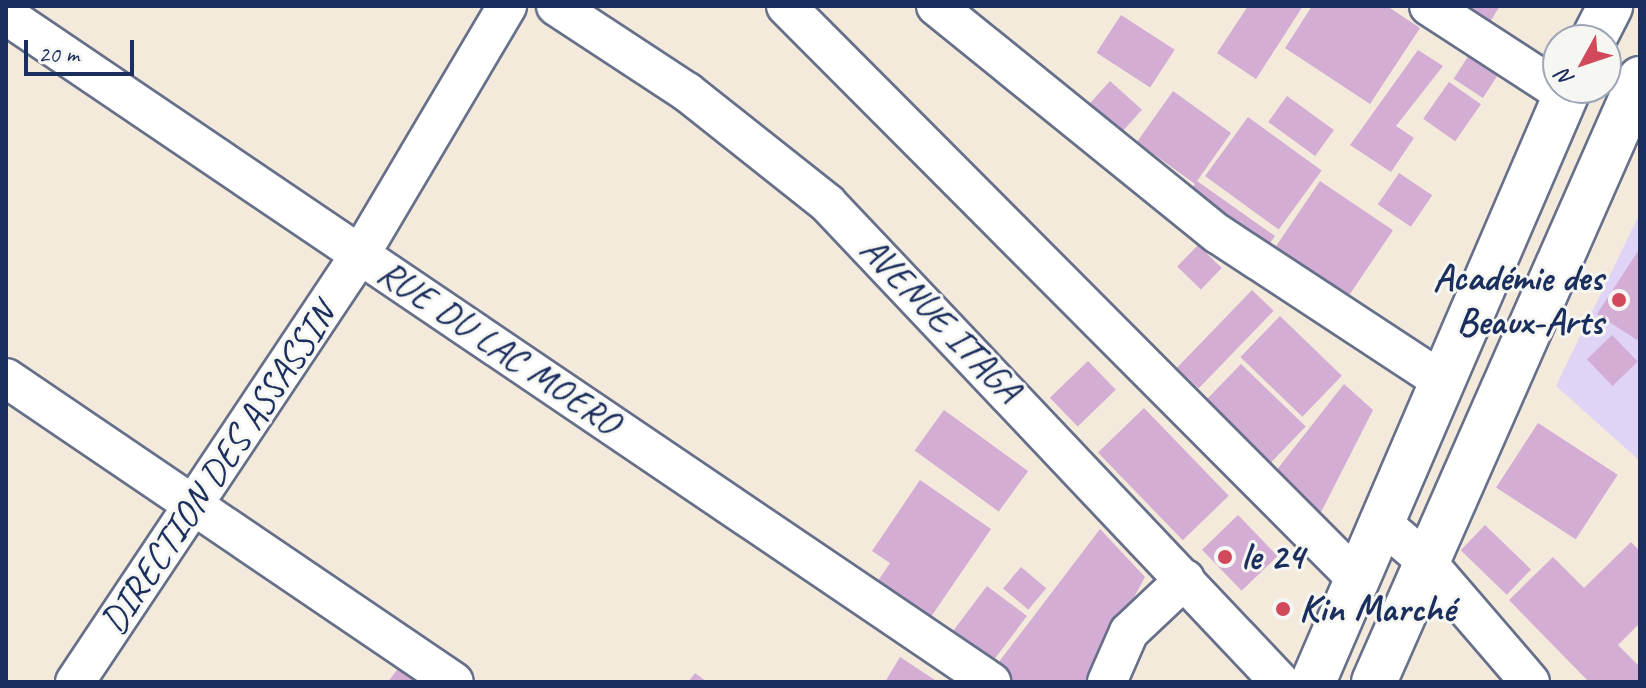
<!DOCTYPE html>
<html>
<head>
<meta charset="utf-8">
<style>
	body { margin:0 }
	#map { position:relative; width:1646px; height:688px; overflow:hidden; background:#f4eadb; font-family:Caveat,sans-serif }
	div>[style] { position:absolute }
	.built>* { inset:0; background:#dfd4f5 }
	.building>* { inset:0; background:#d3add4; transform-origin:0 0 }
	.roads { filter:drop-shadow(2px 0 #67708a) drop-shadow(-2px 0 #67708a) drop-shadow(0 2px #67708a) drop-shadow(0 -2px #67708a) }
	.minor>* { height:38px; margin:-19px; padding:0 19px; transform-origin:19px; border-radius:19px; background:#fff }
	.major>* { height:44px; margin:-22px; padding:0 22px; transform-origin:22px; border-radius:22px; background:#fff }
	.dots>* { width:22px; height:22px; translate:-50% -50%; box-sizing:border-box; border:4px solid #f6f6f2; border-radius:50% }
	span { translate:-50% -50%; white-space:nowrap; text-align:center; line-height:1.15; -webkit-text-stroke:6px #f6f6f2; paint-order:stroke }
	.poi-label { font-size:38px; color:#1b2f5e; font-weight:700 }
	.right { translate:-100% -50%; text-align:right }
	.left { translate:0 -50%; text-align:left }
	.street-label { font-size:38px; color:#1b2f5e }
	.frame { position:absolute; inset:0; border:8px solid #1b2f5e; pointer-events:none }
	.north { position:absolute; left:1542px; top:24px; width:80px; height:80px; box-sizing:border-box; background:#f6f6f2; border:2px solid #9ea6b7; border-radius:50%; rotate:230deg; font-size:22px; font-weight:700; line-height:32px; text-align:center; color:#1b2f5e }
	.north::after { content:''; display:block; margin:auto; width:28px; height:36px; background:#d1495b; clip-path:polygon(50% 0,100% 100%,50% 72%,0 100%) }
	.scale { position:absolute; left:24px; top:40px; width:110px; height:36px; box-sizing:border-box; border:4px solid #1b2f5e; border-top:0; padding-left:10px; font-size:24px; line-height:28px; white-space:nowrap; color:#1b2f5e; -webkit-text-stroke:6px #f6f6f2; paint-order:stroke }
</style>
</head>
<body>
<div id="map">
	<div class="built">
		<i style="clip-path:polygon(1640px 213px,1640px 461px,1556px 386px)"></i>
	</div>
	<div class="building">
		<i style="clip-path:polygon(1248px 6px,1303px 6px,1256px 79px,1217px 53px)"></i>
		<i style="clip-path:polygon(1312px 6px,1387px 6px,1420px 28px,1370px 104px,1285px 48px)"></i>
		<i style="clip-path:polygon(1442px 6px,1500px 6px,1483px 33px)"></i>
		<i style="left:1121px;top:15px;width:64px;height:45px;rotate:33deg"></i>
		<i style="clip-path:polygon(1418px 50px,1443px 66px,1396px 126px,1414px 138px,1391px 172px,1350px 145px)"></i>
		<i style="left:1471px;top:52px;width:35px;height:32px;rotate:33deg"></i>
		<i style="left:1110px;top:81px;width:43px;height:39px;rotate:42deg"></i>
		<i style="left:1449px;top:82px;width:39px;height:45px;rotate:35deg"></i>
		<i style="clip-path:polygon(1173px 91px,1231px 133px,1197px 181px,1275px 236px,1260px 258px,1182px 202px,1195px 184px,1137px 142px)"></i>
		<i style="left:1287px;top:96px;width:58px;height:32px;rotate:36deg"></i>
		<i style="left:1248px;top:117px;width:91px;height:73px;rotate:36deg"></i>
		<i style="left:1399px;top:173px;width:40px;height:38px;rotate:34deg"></i>
		<i style="left:1320px;top:181px;width:88px;height:95px;rotate:34deg"></i>
		<i style="left:1198px;top:245px;width:33px;height:30px;rotate:44deg"></i>
		<i style="clip-path:polygon(1640px 248px,1640px 336px,1637px 340px,1597px 314px)"></i>
		<i style="left:1252px;top:290px;width:30px;height:108px;rotate:44deg"></i>
		<i style="left:1280px;top:316px;width:86px;height:57px;rotate:44deg"></i>
		<i style="left:1612px;top:335px;width:37px;height:35px;rotate:46deg"></i>
		<i style="left:1088px;top:361px;width:40px;height:53px;rotate:46deg"></i>
		<i style="left:1241px;top:364px;width:90px;height:55px;rotate:44deg"></i>
		<i style="clip-path:polygon(1344px 384px,1373px 410px,1313px 528px,1268px 481px)"></i>
		<i style="left:1144px;top:408px;width:122px;height:64px;rotate:46deg"></i>
		<i style="left:944px;top:410px;width:104px;height:50px;rotate:36deg"></i>
		<i style="left:1538px;top:423px;width:95px;height:77px;rotate:33deg"></i>
		<i style="clip-path:polygon(920px 480px,991px 529px,924px 627px,871px 591px,890px 563px,872px 551px)"></i>
		<i style="left:1238px;top:515px;width:57px;height:50px;rotate:46deg"></i>
		<i style="left:1485px;top:525px;width:64px;height:35px;rotate:44deg"></i>
		<i style="clip-path:polygon(1100px 529px,1145px 577px,1088px 682px,1007px 682px,992px 671px)"></i>
		<i style="clip-path:polygon(1631px 542px,1640px 551px,1640px 623px,1618px 645px,1640px 667px,1640px 682px,1589px 682px,1509px 600px,1553px 557px,1584px 588px)"></i>
		<i style="left:1021px;top:567px;width:33px;height:28px;rotate:40deg"></i>
		<i style="left:987px;top:586px;width:50px;height:57px;rotate:37deg"></i>
		<i style="clip-path:polygon(900px 657px,938px 682px,885px 682px)"></i>
		<i style="clip-path:polygon(402px 663px,428px 682px,388px 682px)"></i>
		<i style="clip-path:polygon(695px 673px,707px 682px,688px 682px)"></i>
	</div>
	<div class="roads">
		<div class="minor">
			<i style="left:556px;top:6px;width:157px;rotate:33.3deg"></i>
			<i style="left:687px;top:92px;width:179px;rotate:38.4deg"></i>
			<i style="left:827px;top:203px;width:659px;rotate:46.6deg"></i>
			<i style="left:786px;top:6px;width:810px;rotate:45.1deg"></i>
			<i style="left:936px;top:6px;width:363px;rotate:39deg"></i>
			<i style="left:1218px;top:234px;width:269px;rotate:33.3deg"></i>
			<i style="left:1429px;top:6px;width:163px;rotate:33deg"></i>
			<i style="left:6px;top:15px;width:1190px;rotate:34.1deg"></i>
			<i style="left:6px;top:378px;width:541px;rotate:34.16deg"></i>
			<i style="left:1384px;top:525px;width:54px;rotate:40.5deg"></i>
			<i style="left:1425px;top:560px;width:161px;rotate:49.3deg"></i>
			<i style="left:75px;top:682px;width:516px;rotate:-56.31deg"></i>
			<i style="left:361px;top:253px;width:287px;rotate:-59.4deg"></i>
			<i style="left:1107px;top:682px;width:55px;rotate:-66.3deg"></i>
			<i style="left:1129px;top:632px;width:77px;rotate:-43.4deg"></i>
		</div>
		<div class="major">
			<i style="left:1593px;top:40px;width:38px;rotate:-63deg"></i>
			<i style="left:1313px;top:682px;width:647px;rotate:-66.69deg"></i>
			<i style="left:1374px;top:682px;width:659px;rotate:-66.2deg"></i>
		</div>
	</div>
	<div class="dots">
		<i style="left:1619px;top:300px;background:#d1495b"></i>
		<i style="left:1225px;top:557px;background:#d1495b"></i>
		<i style="left:1283px;top:609px;background:#d1495b"></i>
	</div>
	<div class="poi-label">
		<span class="right" style="left:1603px;top:300px">Académie des<br>Beaux-Arts</span>
		<span class="left" style="left:1241px;top:557px">le 24</span>
		<span class="left" style="left:1299px;top:609px">Kin Marché</span>
	</div>
	<div class="street-label">
		<span style="left:941px;top:319px;rotate:46deg">AVENUE ITAGA</span>
		<span style="left:499px;top:347px;rotate:34deg">RUE DU LAC MOERO</span>
		<span style="left:218px;top:468px;rotate:-56deg">DIRECTION DES ASSASSIN</span>
	</div>
	<div class="frame"></div>
	<div class="north">N</div>
	<div class="scale">20 m</div>
</div>
</body>
</html>
